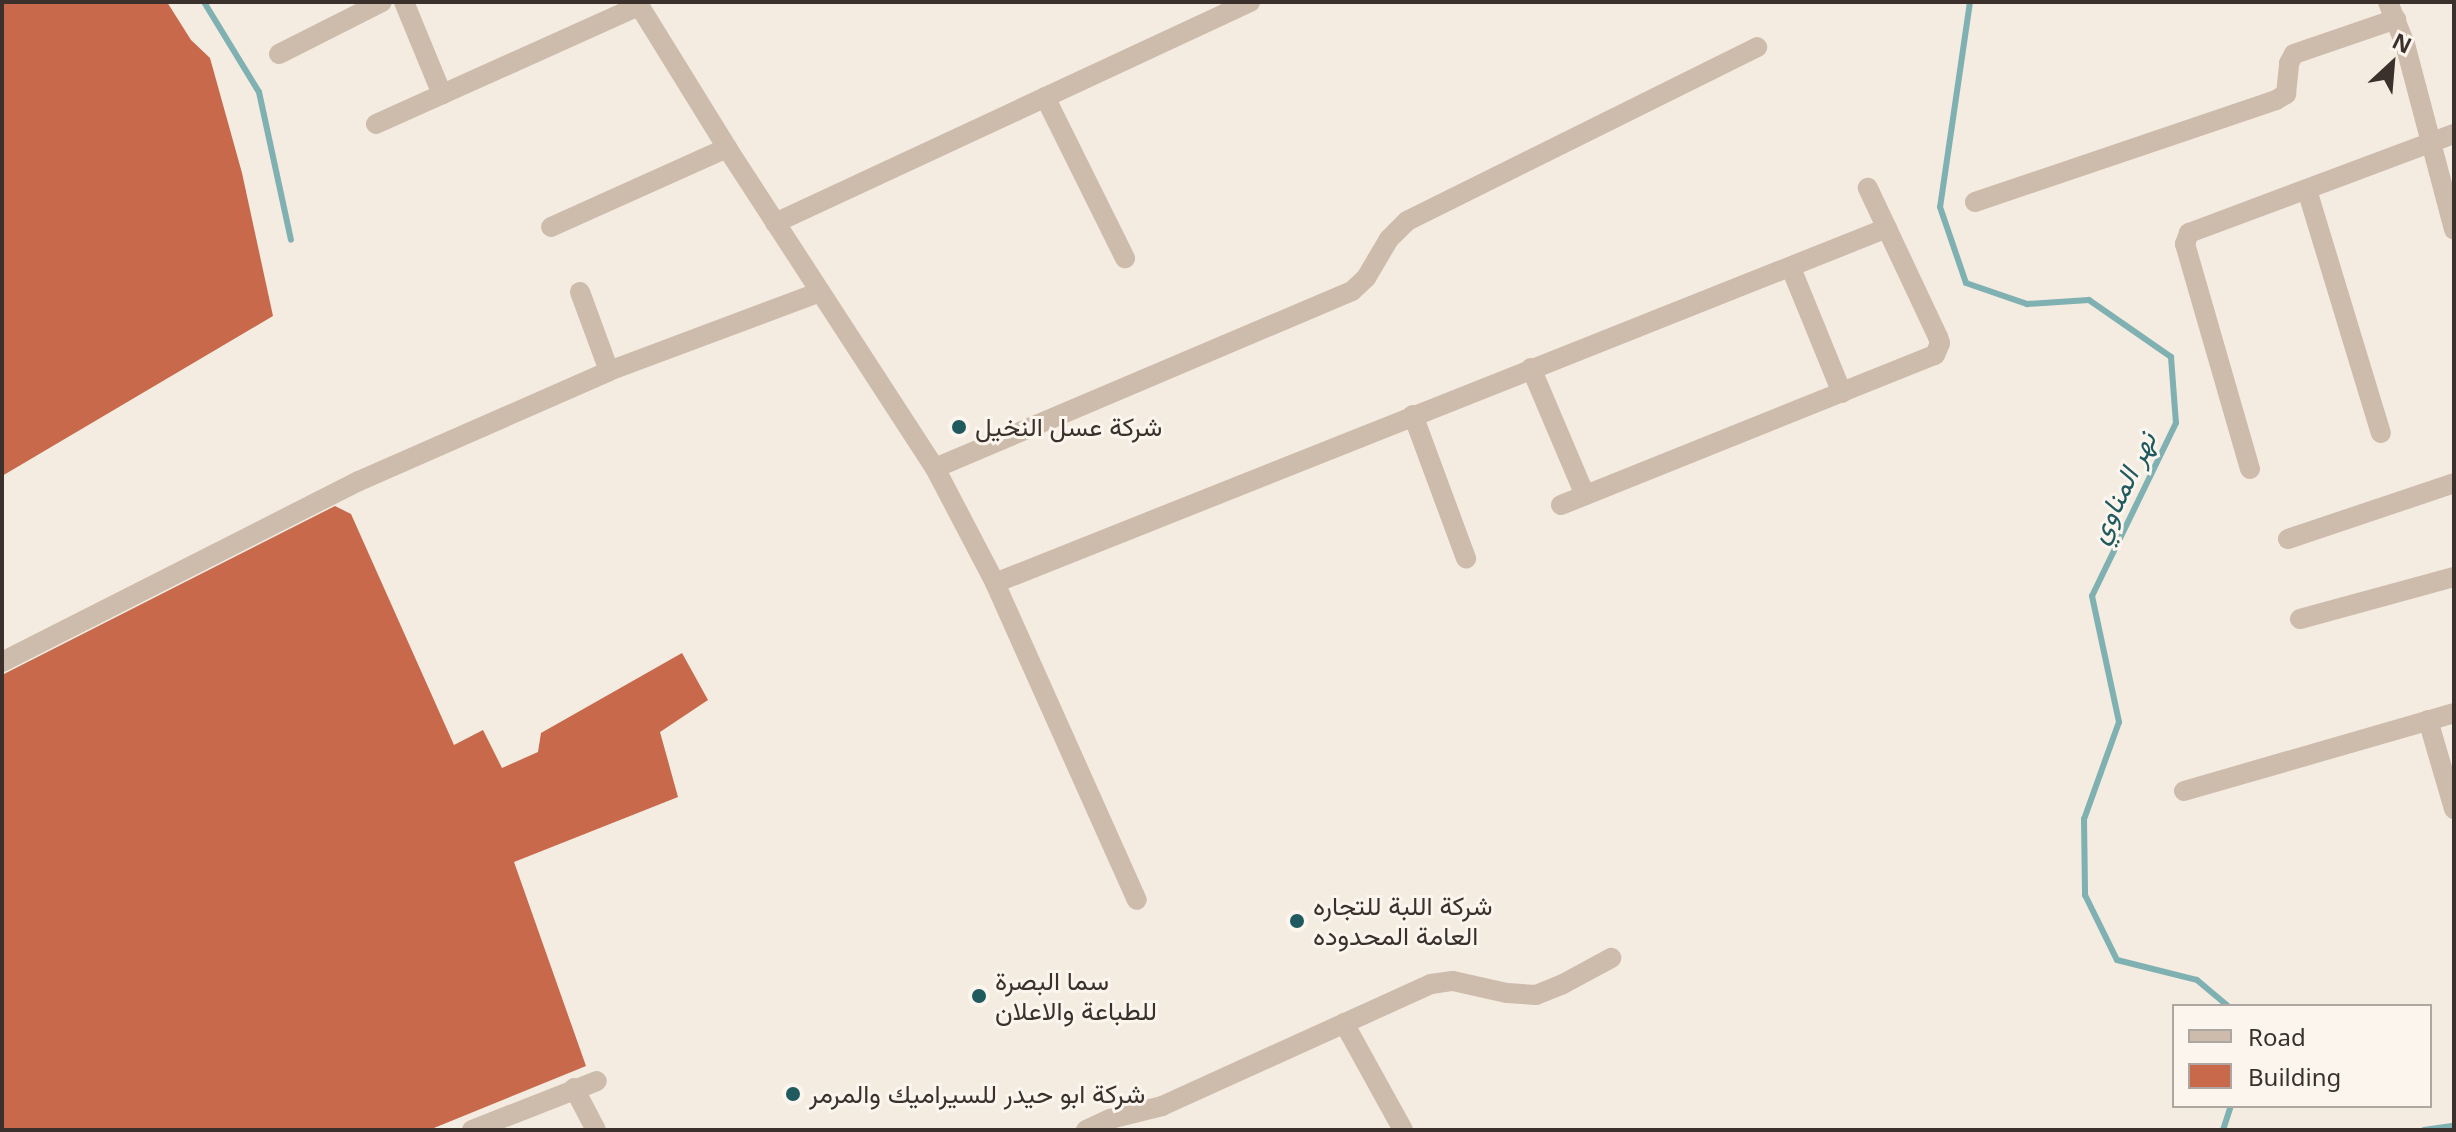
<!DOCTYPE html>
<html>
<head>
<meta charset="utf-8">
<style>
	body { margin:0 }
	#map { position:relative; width:2456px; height:1132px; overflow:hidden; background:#f4ebe1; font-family:"Noto Sans",Vazirmatn,sans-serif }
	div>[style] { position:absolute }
	.stream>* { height:6px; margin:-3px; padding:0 3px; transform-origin:3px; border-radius:3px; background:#7fb0b2 }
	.building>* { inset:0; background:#c8694b }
	.minor>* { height:20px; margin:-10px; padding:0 10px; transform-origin:10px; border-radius:10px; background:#cdbbac }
	.dots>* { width:22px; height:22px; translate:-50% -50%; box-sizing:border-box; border:4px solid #fbf5ee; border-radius:50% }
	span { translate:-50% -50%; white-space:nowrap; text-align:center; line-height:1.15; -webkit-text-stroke:6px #fbf5ee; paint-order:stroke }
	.poi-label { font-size:26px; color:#3b302b }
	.left { translate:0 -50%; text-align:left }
	.water-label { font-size:28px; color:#1f5a5e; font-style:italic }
	.frame { position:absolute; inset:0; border:4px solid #3b302b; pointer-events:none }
	.legend { position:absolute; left:2172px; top:1004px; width:260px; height:104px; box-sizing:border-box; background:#fbf5ee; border:2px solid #aea6a0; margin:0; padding:10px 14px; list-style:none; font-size:24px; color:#3b302b }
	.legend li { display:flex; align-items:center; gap:16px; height:40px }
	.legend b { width:40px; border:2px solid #aea6a0 }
	.north { position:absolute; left:2352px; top:24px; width:80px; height:80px; -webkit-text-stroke:6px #fbf5ee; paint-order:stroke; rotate:26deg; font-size:22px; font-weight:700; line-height:32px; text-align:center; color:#3b302b }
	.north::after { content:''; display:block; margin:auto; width:28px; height:36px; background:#3b302b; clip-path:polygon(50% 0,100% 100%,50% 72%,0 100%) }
</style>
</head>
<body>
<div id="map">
	<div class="stream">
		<i style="left:204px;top:2px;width:105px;rotate:58.6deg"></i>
		<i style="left:259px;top:92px;width:151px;rotate:77.8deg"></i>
		<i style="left:1970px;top:2px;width:207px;rotate:98.3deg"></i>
		<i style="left:1940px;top:207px;width:80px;rotate:71.1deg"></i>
		<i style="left:1966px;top:283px;width:65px;rotate:19deg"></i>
		<i style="left:2027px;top:304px;width:62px;rotate:-3.7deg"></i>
		<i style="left:2089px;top:300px;width:100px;rotate:34.8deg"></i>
		<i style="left:2171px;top:357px;width:66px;rotate:85.7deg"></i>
		<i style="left:2176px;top:423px;width:192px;rotate:115.9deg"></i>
		<i style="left:2092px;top:596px;width:129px;rotate:77.9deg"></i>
		<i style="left:2119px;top:722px;width:103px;rotate:109.8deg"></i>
		<i style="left:2084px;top:819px;width:76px;rotate:89.2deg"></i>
		<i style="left:2085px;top:895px;width:72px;rotate:63.8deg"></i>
		<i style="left:2117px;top:960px;width:82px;rotate:14deg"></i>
		<i style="left:2197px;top:980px;width:40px;rotate:40deg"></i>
		<i style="left:2223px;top:1130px;width:25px;rotate:-72deg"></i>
		<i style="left:2424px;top:1130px;width:30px;rotate:-8deg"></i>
	</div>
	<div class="building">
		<i style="clip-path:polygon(2px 2px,167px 2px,191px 40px,210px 58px,242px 173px,273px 316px,2px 476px)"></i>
		<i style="clip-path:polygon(335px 506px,351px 514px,454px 745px,483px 730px,502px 768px,538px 752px,541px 733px,682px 653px,708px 700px,660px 732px,678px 797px,514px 862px,586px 1066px,429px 1130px,2px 1130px,2px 675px)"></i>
	</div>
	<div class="minor">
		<i style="left:404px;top:2px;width:100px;rotate:67.6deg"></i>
		<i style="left:637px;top:2px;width:172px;rotate:58.3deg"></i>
		<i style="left:727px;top:148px;width:382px;rotate:57deg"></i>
		<i style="left:935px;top:468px;width:130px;rotate:62.4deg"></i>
		<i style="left:995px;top:583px;width:347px;rotate:65.9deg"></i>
		<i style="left:2388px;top:2px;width:45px;rotate:68deg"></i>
		<i style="left:2405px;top:44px;width:192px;rotate:75.2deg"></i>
		<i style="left:279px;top:54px;width:115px;rotate:-26.8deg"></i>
		<i style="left:1045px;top:97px;width:180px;rotate:63.6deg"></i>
		<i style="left:376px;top:124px;width:288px;rotate:-24.2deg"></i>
		<i style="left:2307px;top:190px;width:254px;rotate:73.1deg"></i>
		<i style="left:1975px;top:202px;width:318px;rotate:-18.7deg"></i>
		<i style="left:2276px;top:100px;width:12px;rotate:-31deg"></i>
		<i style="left:2286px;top:94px;width:31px;rotate:-84deg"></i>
		<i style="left:2289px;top:63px;width:10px;rotate:-61deg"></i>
		<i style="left:2294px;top:54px;width:108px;rotate:-18.9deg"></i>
		<i style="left:775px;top:223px;width:524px;rotate:-24.95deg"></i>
		<i style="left:551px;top:227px;width:193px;rotate:-24.2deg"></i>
		<i style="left:1791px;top:268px;width:135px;rotate:67.8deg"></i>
		<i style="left:580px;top:292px;width:84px;rotate:69.8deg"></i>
		<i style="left:1531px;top:368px;width:138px;rotate:67deg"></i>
		<i style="left:1413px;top:415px;width:153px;rotate:69.7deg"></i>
		<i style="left:935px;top:468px;width:453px;rotate:-23deg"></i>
		<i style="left:1352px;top:291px;width:19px;rotate:-43deg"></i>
		<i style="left:1366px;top:278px;width:45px;rotate:-59.5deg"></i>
		<i style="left:1389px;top:239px;width:25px;rotate:-45deg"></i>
		<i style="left:1407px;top:221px;width:391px;rotate:-26.4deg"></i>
		<i style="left:2250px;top:469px;width:234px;rotate:-106.1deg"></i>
		<i style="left:2185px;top:244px;width:12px;rotate:-70deg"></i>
		<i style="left:2189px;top:233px;width:283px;rotate:-20.5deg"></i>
		<i style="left:1561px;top:505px;width:403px;rotate:-21.9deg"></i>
		<i style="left:1935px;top:355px;width:13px;rotate:-67deg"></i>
		<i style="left:1940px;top:343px;width:6px;rotate:-108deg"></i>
		<i style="left:1938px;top:337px;width:165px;rotate:-115.2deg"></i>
		<i style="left:2288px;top:539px;width:175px;rotate:-18.6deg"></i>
		<i style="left:995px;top:583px;width:960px;rotate:-21.7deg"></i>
		<i style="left:2300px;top:619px;width:160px;rotate:-15.3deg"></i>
		<i style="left:2px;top:662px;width:400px;rotate:-26.9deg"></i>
		<i style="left:359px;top:481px;width:273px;rotate:-23.7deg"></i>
		<i style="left:609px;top:371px;width:225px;rotate:-20.5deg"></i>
		<i style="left:2428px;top:720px;width:93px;rotate:73.7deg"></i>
		<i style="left:2184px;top:791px;width:281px;rotate:-16.1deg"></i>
		<i style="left:1344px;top:1023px;width:122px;rotate:61.1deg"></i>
		<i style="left:574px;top:1088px;width:47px;rotate:62.4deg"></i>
		<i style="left:472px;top:1130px;width:134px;rotate:-21.4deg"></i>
		<i style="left:1086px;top:1130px;width:26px;rotate:-25deg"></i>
		<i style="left:1110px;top:1119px;width:54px;rotate:-14deg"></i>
		<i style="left:1162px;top:1106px;width:295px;rotate:-24.4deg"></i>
		<i style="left:1431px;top:984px;width:22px;rotate:-8deg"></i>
		<i style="left:1453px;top:981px;width:55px;rotate:12.5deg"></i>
		<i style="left:1507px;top:993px;width:29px;rotate:4deg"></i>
		<i style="left:1536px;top:995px;width:29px;rotate:-22deg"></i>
		<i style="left:1563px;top:984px;width:55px;rotate:-28.4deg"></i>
	</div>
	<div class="dots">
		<i style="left:959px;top:427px;background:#1f5a5e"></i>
		<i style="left:1297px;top:921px;background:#1f5a5e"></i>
		<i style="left:979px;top:996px;background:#1f5a5e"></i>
		<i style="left:793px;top:1094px;background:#1f5a5e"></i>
	</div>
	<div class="poi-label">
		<span class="left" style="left:975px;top:427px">شركة عسل النخيل</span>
		<span class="left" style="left:1313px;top:921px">شركة اللبة للتجاره<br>العامة المحدوده</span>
		<span class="left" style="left:995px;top:996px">سما البصرة<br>للطباعة والاعلان</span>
		<span class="left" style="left:809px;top:1094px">شركة ابو حيدر للسيراميك والمرمر</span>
	</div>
	<div class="water-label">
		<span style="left:2121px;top:487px;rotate:-64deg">نهر المناوي</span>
	</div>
	<div class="frame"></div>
	<ul class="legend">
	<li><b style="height:10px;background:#cdbbac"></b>Road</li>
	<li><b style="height:22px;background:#c8694b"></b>Building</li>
	</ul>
	<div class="north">N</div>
</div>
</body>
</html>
